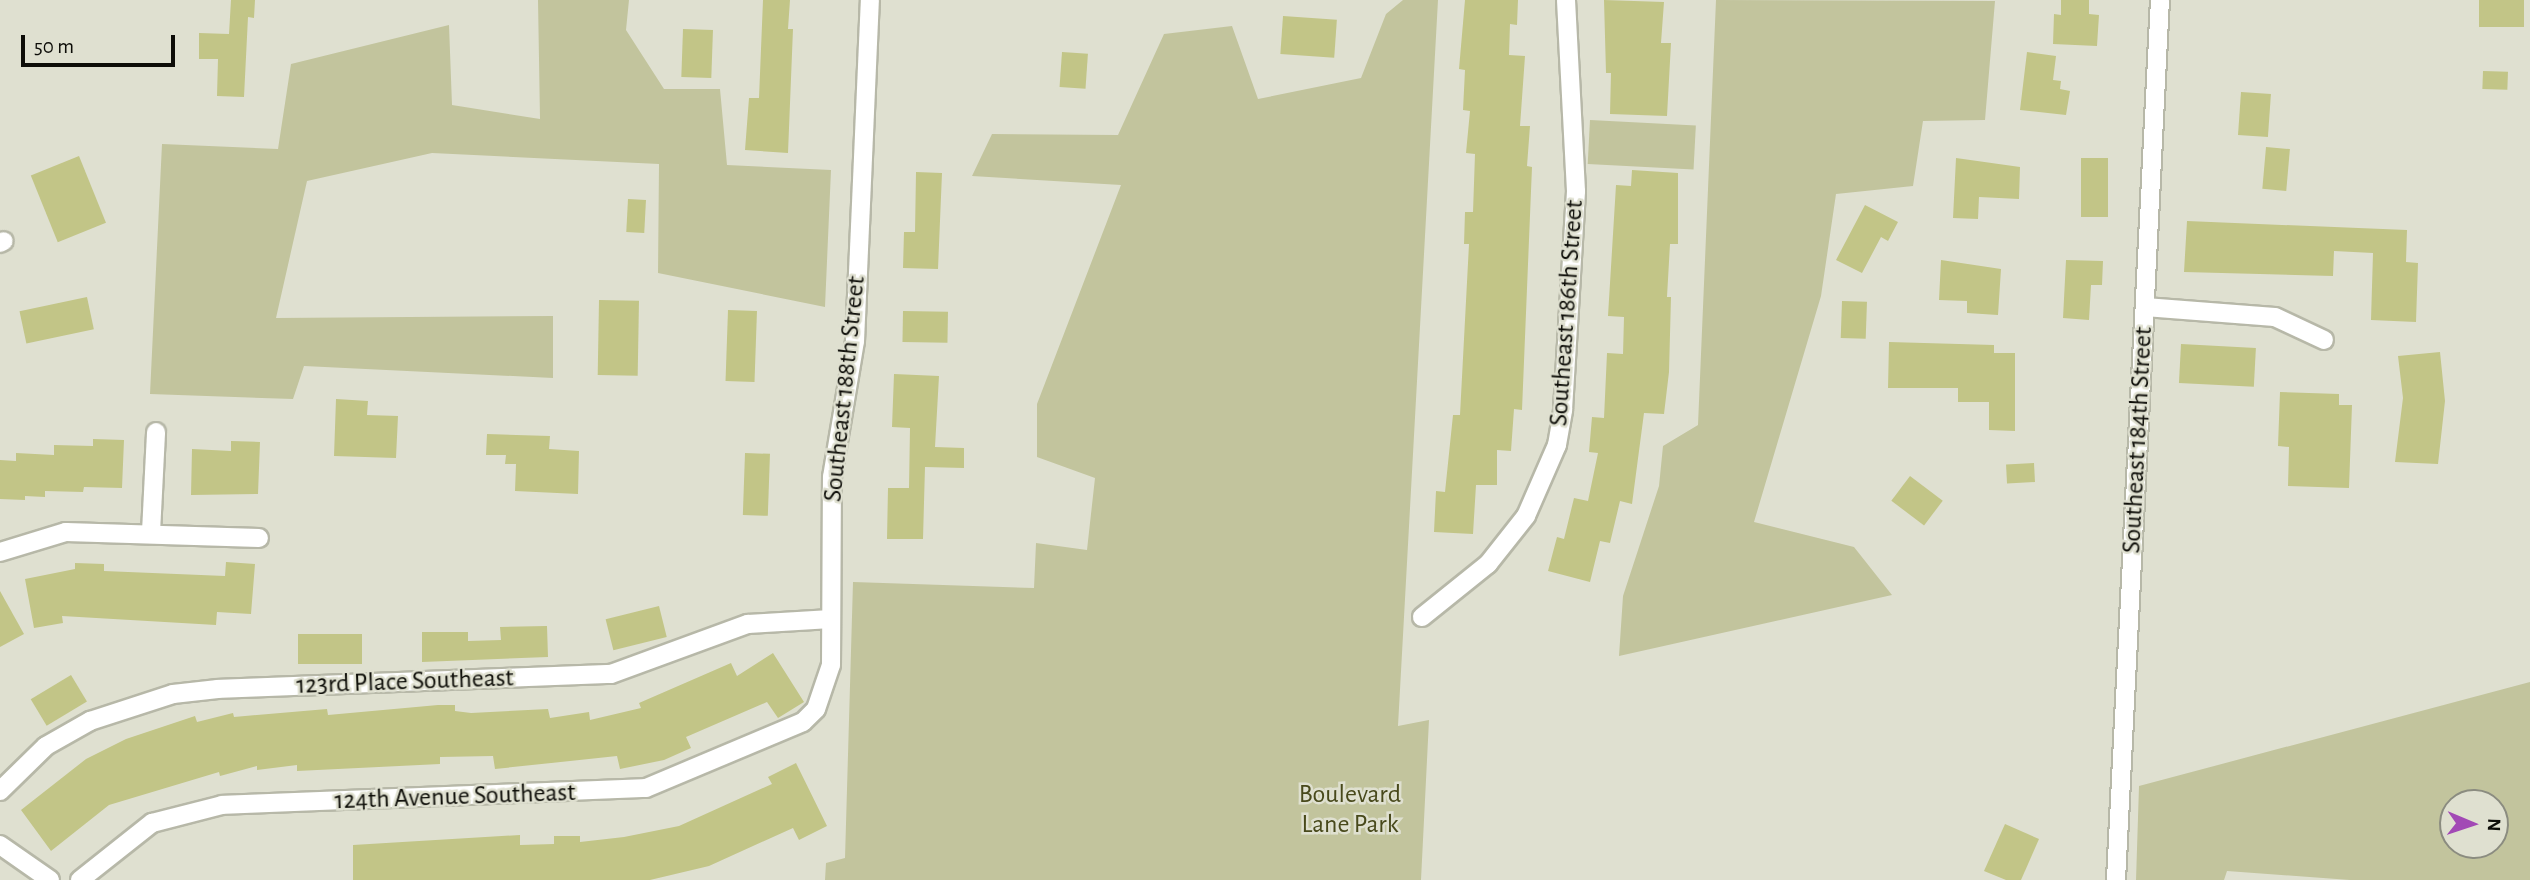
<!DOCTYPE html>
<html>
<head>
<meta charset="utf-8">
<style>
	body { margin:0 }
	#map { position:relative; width:2530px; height:880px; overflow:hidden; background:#dfe0d0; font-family:"Alegreya Sans",sans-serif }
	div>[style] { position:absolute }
	.green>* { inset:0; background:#c2c49d; transform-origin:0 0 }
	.building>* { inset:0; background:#c2c587; transform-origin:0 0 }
	.roads { filter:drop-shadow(2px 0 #b7b8a8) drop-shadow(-2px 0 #b7b8a8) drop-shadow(0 2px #b7b8a8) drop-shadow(0 -2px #b7b8a8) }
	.minor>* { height:18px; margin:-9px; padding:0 9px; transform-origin:9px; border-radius:9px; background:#fff }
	span { translate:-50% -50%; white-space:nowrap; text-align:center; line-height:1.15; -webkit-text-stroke:5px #dfe0d0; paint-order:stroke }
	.street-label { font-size:26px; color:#0d0d08 }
	.park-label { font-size:26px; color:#48491b }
	.north { position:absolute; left:2439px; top:789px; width:70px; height:70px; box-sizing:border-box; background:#dfe0d0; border:2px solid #8b8c80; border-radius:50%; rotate:92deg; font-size:19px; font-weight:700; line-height:28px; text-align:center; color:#0d0d08 }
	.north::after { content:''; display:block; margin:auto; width:24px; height:32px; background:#a249b5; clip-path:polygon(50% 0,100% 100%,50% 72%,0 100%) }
	.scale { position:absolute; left:21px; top:35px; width:154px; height:32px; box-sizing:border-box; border:4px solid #0d0d08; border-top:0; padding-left:9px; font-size:21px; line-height:24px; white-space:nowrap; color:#0d0d08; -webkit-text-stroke:5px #dfe0d0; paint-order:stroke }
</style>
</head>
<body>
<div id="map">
	<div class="green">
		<i style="clip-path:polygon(538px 0,629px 0,626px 30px,664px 89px,720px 89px,727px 165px,831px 170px,825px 307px,658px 273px,659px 164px,432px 153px,307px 181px,276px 318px,553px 316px,553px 378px,304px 366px,293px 399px,150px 394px,162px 144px,278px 149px,291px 64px,449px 25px,452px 105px,540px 119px)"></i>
		<i style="clip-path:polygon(1403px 0,1438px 0,1398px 726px,1429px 720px,1421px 880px,825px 880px,826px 863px,845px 858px,853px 582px,1034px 588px,1036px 543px,1087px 550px,1095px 478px,1037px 457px,1037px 404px,1121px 185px,972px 176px,992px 134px,1118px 135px,1164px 34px,1232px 26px,1258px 99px,1361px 78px,1386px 14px)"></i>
		<i style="clip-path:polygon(1716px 0,1995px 1px,1985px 120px,1923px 121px,1913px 186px,1836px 194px,1821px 296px,1754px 522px,1854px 547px,1892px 595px,1619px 656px,1623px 596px,1659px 486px,1663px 446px,1698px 425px)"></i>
		<i style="left:1590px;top:120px;width:106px;height:44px;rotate:3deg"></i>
		<i style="clip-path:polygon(evenodd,2530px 682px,2530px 880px,2350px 880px,2227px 871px,2224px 880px,2136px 880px,2139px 786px,2530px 682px,2453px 803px,2495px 803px,2495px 845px,2453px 845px,2453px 803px)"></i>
	</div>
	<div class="building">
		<i style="clip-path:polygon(231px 0,255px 0,254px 18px,248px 17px,244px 97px,217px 96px,218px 59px,199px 59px,199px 33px,229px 34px)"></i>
		<i style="clip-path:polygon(763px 0,790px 0,788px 29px,793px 29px,788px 153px,745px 150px,749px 98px,759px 98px)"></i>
		<i style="clip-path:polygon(1465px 0,1518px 0,1517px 25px,1510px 24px,1509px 55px,1525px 56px,1520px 126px,1530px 126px,1527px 166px,1532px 167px,1522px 410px,1514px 409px,1511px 451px,1497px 450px,1497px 485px,1476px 485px,1473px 534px,1434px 532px,1436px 491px,1445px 492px,1453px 415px,1460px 415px,1469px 244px,1464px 244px,1465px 212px,1473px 212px,1475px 154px,1466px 153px,1470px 111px,1463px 110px,1465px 70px,1459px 69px)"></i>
		<i style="clip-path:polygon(1604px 0,1664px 2px,1661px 43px,1671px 43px,1667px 116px,1610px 114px,1611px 73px,1606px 73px)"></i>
		<i style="clip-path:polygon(2061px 0,2089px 0,2089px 14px,2099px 15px,2097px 46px,2053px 44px,2054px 14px,2061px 15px)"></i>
		<i style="left:2479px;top:0;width:45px;height:27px"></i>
		<i style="left:1283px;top:16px;width:54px;height:38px;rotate:4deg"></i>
		<i style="left:683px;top:29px;width:30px;height:48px;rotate:2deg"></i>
		<i style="left:1062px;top:52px;width:26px;height:35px;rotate:4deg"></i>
		<i style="clip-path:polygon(2027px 52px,2056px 56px,2053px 80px,2061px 81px,2060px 89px,2070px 91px,2066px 115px,2020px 110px)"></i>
		<i style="left:2483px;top:71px;width:25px;height:18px;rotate:2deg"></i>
		<i style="left:2241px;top:92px;width:30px;height:43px;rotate:4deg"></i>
		<i style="left:2266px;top:147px;width:24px;height:42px;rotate:5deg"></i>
		<i style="left:79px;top:156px;width:72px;height:52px;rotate:68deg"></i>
		<i style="clip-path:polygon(1956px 158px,2020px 167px,2019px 199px,1979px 197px,1978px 219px,1953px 218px)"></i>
		<i style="left:2081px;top:158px;width:27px;height:59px"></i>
		<i style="clip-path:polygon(1632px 170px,1678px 173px,1678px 244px,1670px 244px,1667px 297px,1671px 297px,1669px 372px,1664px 414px,1644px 413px,1632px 504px,1620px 501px,1610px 543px,1600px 541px,1590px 582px,1548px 571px,1557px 537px,1564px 539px,1574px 498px,1588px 501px,1598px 453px,1589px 452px,1592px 417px,1604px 418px,1607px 353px,1623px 354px,1624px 317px,1608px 316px,1616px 185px,1631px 186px)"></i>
		<i style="clip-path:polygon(916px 172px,942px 173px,938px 269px,903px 268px,904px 232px,915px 232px)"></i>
		<i style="left:628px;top:199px;width:18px;height:33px;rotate:3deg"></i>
		<i style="clip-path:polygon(1865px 205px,1898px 222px,1888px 241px,1881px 237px,1862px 273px,1836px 260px)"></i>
		<i style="clip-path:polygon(2187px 221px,2407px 230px,2406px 262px,2418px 263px,2416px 322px,2371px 320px,2373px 253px,2334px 251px,2333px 276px,2184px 272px)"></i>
		<i style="clip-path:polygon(1941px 260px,2001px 269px,1998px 315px,1967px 313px,1967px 301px,1939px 300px)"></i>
		<i style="clip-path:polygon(2066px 260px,2103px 261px,2102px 285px,2091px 285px,2089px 320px,2063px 318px)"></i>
		<i style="left:87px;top:297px;width:33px;height:69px;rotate:78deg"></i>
		<i style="left:599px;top:300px;width:40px;height:75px;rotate:1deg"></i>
		<i style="left:1842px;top:301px;width:25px;height:37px;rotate:2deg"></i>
		<i style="left:728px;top:310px;width:29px;height:71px;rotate:2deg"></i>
		<i style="left:903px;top:311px;width:45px;height:31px;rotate:1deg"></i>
		<i style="clip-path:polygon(1889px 342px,1994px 345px,1994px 353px,2015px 353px,2015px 431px,1989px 430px,1989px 402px,1958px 402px,1958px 388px,1888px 388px)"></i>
		<i style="left:2181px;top:344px;width:75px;height:39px;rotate:3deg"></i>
		<i style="clip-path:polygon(2440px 352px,2445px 401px,2438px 464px,2395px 462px,2403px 398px,2398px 356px)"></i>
		<i style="clip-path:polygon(894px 374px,939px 376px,935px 447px,964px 448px,964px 468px,925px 467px,923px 539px,887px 539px,888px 488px,909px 488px,910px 428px,892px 427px)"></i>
		<i style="clip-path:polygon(2280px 392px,2339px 394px,2339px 405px,2352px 405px,2349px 488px,2288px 486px,2289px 447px,2278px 446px)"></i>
		<i style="clip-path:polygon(336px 399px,368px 401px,367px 415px,398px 416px,396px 458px,334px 456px)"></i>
		<i style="clip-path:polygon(487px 434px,550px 436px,549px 449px,579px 451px,578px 494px,515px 491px,516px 464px,505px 464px,506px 455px,486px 455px)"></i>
		<i style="clip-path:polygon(93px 439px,124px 440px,122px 488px,84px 487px,83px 492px,45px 491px,45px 497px,25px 496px,25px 500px,0 499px,0 460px,16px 461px,16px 453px,54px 455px,54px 445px,93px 446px)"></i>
		<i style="clip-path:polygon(231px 441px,260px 442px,258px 494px,191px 495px,192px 449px,231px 451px)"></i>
		<i style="left:745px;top:453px;width:25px;height:62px;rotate:2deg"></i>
		<i style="left:2034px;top:463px;width:19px;height:28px;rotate:87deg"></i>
		<i style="left:1910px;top:476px;width:41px;height:31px;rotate:37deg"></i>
		<i style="clip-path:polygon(226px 562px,255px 564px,251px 614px,217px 612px,216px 625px,62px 616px,63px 623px,34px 628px,25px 579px,75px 569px,75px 563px,104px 564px,104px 571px,225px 576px)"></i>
		<i style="clip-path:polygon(0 591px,24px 634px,0 647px)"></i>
		<i style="left:659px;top:606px;width:32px;height:55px;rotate:76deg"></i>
		<i style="clip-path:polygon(547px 626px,548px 657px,422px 662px,422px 632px,468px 632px,468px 641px,501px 640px,500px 627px)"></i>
		<i style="left:362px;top:634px;width:30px;height:64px;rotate:90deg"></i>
		<i style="clip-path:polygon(773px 653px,804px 702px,778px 718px,767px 702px,686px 737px,691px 748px,664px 760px,620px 769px,617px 756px,495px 769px,493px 756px,440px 757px,440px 764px,297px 771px,297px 765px,257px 770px,257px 766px,220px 776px,219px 772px,109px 805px,51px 851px,21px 810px,86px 759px,126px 739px,195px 716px,197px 722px,233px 713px,234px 717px,327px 709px,328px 715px,438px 705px,455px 705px,455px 711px,471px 713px,548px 709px,550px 718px,589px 712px,590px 720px,641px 708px,639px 703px,731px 663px,737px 676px)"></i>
		<i style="left:71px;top:675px;width:31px;height:47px;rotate:59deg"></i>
		<i style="clip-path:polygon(796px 763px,827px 826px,799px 840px,793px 828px,709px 866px,650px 880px,353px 880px,353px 845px,520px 835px,520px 845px,554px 844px,554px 836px,580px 836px,580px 842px,624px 837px,679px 826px,772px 784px,768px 777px)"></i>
		<i style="clip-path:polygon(2005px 824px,2039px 839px,2021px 880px,2006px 880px,1984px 871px)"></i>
	</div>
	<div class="roads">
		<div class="minor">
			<i style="left:0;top:243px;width:4px;rotate:-27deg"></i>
			<i style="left:2145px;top:307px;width:130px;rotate:4.4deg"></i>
			<i style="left:2275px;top:317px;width:54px;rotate:25.1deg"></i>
			<i style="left:151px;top:532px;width:100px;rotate:-87.1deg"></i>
			<i style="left:0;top:552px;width:69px;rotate:-16.9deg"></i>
			<i style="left:66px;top:532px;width:193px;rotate:1.8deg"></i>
			<i style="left:1422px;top:617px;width:85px;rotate:-38.8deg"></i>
			<i style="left:1488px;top:564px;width:61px;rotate:-51.6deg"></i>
			<i style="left:1526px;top:516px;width:77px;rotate:-66.4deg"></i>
			<i style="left:1557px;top:445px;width:36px;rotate:-80deg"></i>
			<i style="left:1563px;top:410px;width:219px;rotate:-86.6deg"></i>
			<i style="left:1576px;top:191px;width:191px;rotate:-93deg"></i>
			<i style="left:0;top:791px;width:64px;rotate:-44.4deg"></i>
			<i style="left:46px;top:746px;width:51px;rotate:-29.6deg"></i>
			<i style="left:90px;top:721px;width:87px;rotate:-18deg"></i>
			<i style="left:173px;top:694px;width:45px;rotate:-6.3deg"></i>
			<i style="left:218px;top:689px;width:393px;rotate:-2.2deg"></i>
			<i style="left:611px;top:674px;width:146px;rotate:-20.1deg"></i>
			<i style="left:748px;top:624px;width:83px;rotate:-3.4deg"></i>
			<i style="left:0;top:845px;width:61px;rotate:35deg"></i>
			<i style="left:80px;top:880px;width:92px;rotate:-38.4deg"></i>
			<i style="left:152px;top:823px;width:72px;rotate:-14.4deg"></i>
			<i style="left:222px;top:805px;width:424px;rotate:-2.3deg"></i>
			<i style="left:646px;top:788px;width:170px;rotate:-22.8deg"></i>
			<i style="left:803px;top:722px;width:18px;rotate:-45deg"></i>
			<i style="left:816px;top:709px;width:46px;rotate:-71.2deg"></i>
			<i style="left:831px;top:665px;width:188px;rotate:-89.7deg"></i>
			<i style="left:832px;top:477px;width:138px;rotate:-80.4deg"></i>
			<i style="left:855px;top:341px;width:341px;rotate:-87.5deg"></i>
			<i style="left:2116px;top:880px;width:881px;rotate:-87.14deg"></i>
		</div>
	</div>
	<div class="street-label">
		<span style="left:1567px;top:313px;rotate:-86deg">Southeast 186th Street</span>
		<span style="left:845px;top:389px;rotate:-84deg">Southeast 188th Street</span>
		<span style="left:2138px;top:440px;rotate:-87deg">Southeast 184th Street</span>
		<span style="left:405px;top:682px;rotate:-2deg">123rd Place Southeast</span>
		<span style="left:455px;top:797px;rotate:-2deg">124th Avenue Southeast</span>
	</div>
	<div class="park-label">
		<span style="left:1350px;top:810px">Boulevard<br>Lane Park</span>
	</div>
	<div class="north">N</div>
	<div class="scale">50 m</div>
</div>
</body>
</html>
